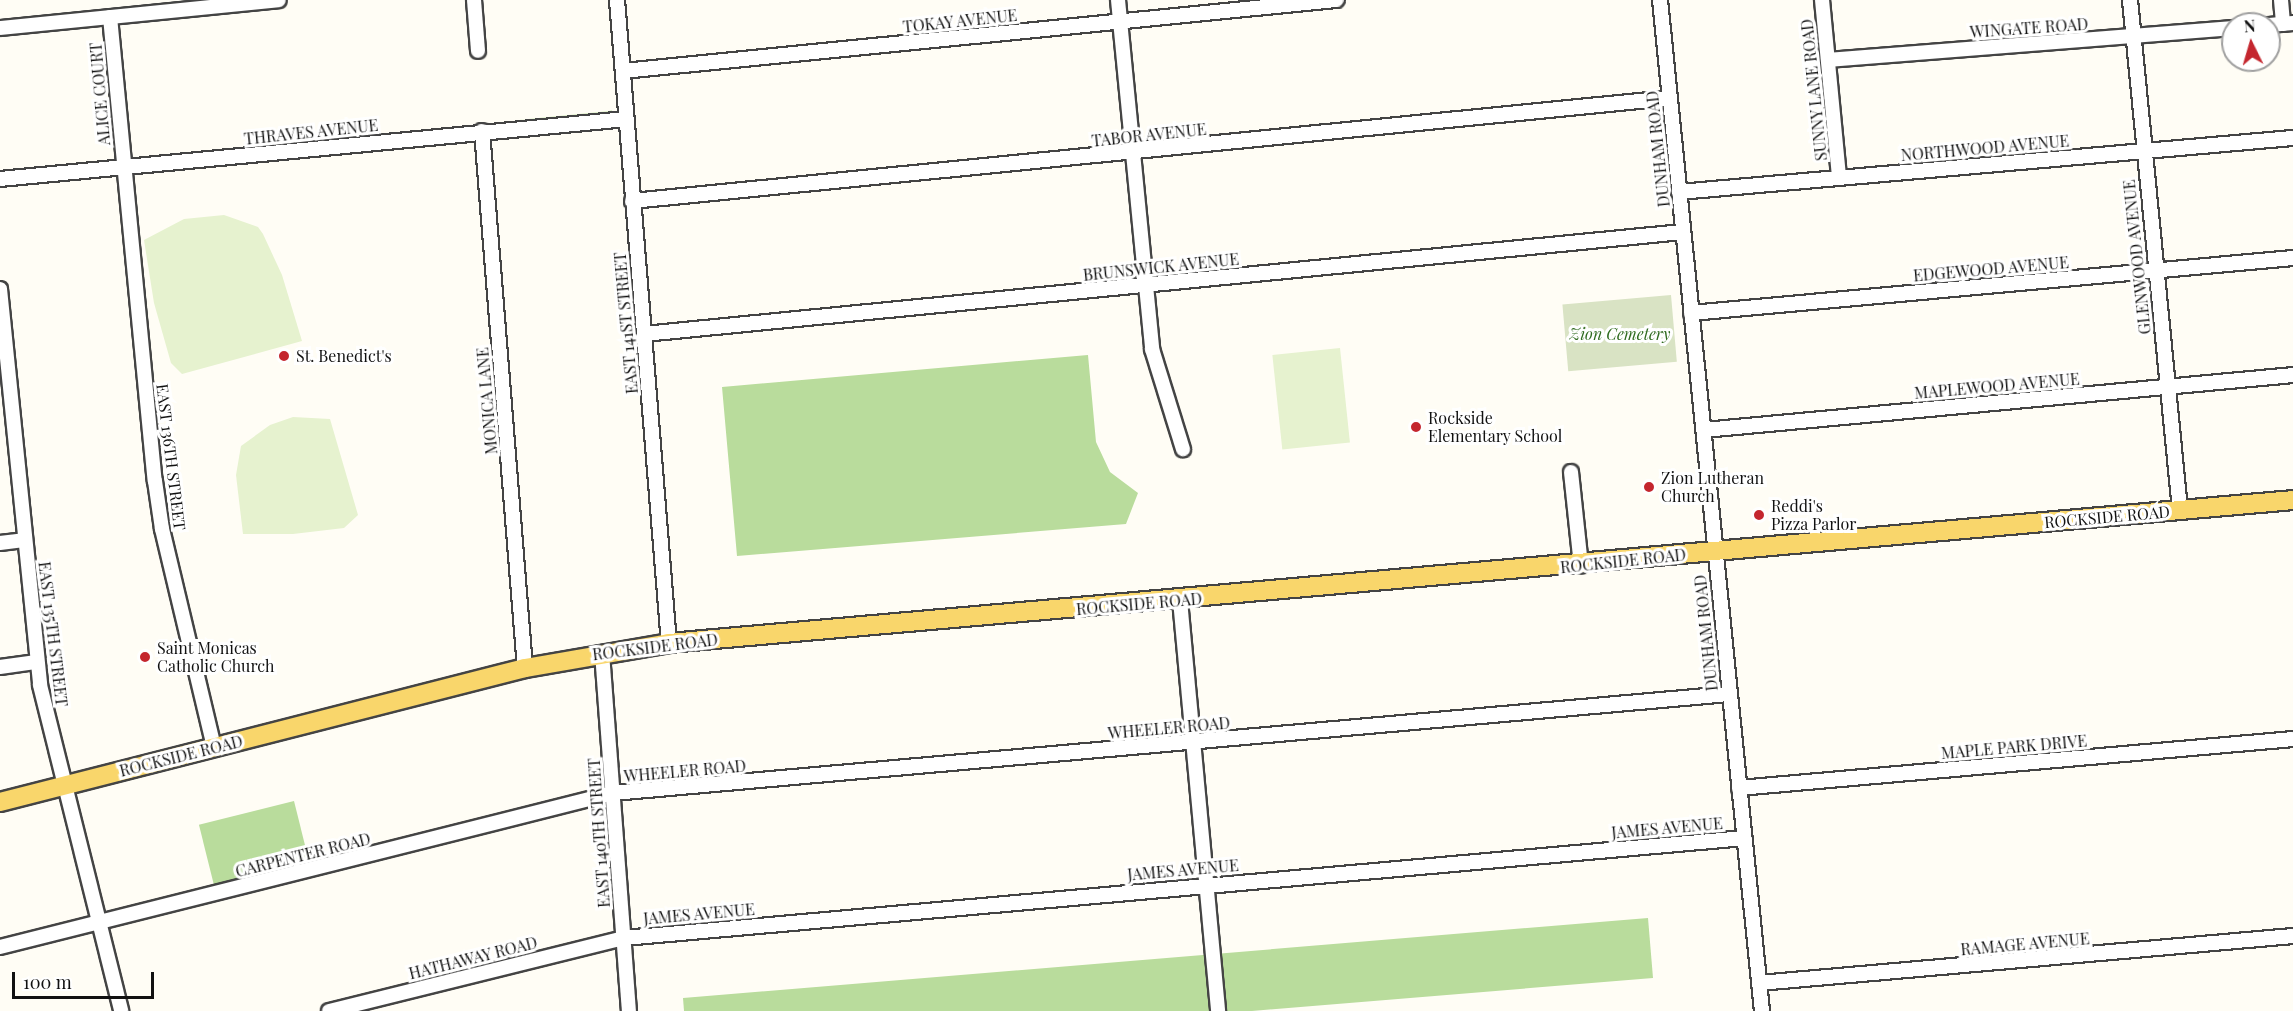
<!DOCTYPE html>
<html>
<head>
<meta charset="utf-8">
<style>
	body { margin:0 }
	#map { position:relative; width:2293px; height:1011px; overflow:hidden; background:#fffdf5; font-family:"Playfair Display",serif }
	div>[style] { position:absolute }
	.green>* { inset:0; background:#d5ebbd }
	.forest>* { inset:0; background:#b9dc9c; transform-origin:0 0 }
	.cemetery>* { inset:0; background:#d9e3c4; transform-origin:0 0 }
	.pitch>* { inset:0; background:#e6f2cf; transform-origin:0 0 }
	.roads { filter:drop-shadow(2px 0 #444) drop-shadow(-2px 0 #444) drop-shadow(0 2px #444) drop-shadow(0 -2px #444) }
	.minor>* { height:14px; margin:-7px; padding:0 7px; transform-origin:7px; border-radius:7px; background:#fff }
	.major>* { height:18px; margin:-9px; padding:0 9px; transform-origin:9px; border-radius:9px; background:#f9d66b }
	.dots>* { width:16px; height:16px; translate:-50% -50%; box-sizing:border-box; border:3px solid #fff; border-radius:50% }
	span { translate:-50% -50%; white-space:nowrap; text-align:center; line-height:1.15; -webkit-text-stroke:6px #fff; paint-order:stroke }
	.street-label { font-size:16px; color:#111 }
	.park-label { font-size:16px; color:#2f6b1f; font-style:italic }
	.poi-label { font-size:16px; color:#111 }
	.left { translate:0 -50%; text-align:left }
	.north { position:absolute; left:2221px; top:12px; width:60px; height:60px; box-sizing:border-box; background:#fff; border:2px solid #a0a0a0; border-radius:50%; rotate:355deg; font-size:16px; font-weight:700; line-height:24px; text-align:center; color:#111 }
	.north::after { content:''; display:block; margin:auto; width:21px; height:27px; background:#c4262e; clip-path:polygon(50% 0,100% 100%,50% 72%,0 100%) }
	.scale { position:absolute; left:12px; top:972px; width:142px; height:27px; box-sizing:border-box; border:3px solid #111; border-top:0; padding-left:8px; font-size:18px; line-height:21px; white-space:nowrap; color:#111; -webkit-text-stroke:4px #fff; paint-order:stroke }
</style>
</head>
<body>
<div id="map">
	<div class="green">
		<i style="clip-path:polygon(612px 110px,611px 115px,518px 120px,609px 111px)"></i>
	</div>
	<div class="forest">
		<i style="clip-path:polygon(1088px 355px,1096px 442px,1110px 472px,1138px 493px,1126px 524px,737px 556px,722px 387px)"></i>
		<i style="left:294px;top:801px;width:71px;height:98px;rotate:76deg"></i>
		<i style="clip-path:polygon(1648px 918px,1653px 978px,1252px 1011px,684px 1011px,683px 998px)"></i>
	</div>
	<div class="cemetery">
		<i style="left:1671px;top:295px;width:67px;height:109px;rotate:85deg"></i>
	</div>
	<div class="pitch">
		<i style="clip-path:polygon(224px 215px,258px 227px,263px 234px,282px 275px,302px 341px,182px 374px,171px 363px,154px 303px,144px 240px,184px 219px)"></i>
		<i style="left:1340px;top:348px;width:95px;height:68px;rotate:84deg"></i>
		<i style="clip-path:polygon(293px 417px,330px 419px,358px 515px,344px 528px,293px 534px,243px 534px,236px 475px,241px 446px,270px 425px)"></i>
	</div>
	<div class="roads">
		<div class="minor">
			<i style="left:474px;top:0;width:51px;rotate:85.5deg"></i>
			<i style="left:617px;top:0;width:645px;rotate:85.38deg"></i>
			<i style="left:1118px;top:0;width:351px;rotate:84.4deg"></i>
			<i style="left:1152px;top:349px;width:105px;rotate:72.8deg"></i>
			<i style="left:1660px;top:0;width:1016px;rotate:84.24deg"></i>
			<i style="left:1822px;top:0;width:178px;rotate:84.5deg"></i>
			<i style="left:2130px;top:0;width:512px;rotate:84.4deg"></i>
			<i style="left:2281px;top:0;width:24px;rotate:85deg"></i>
			<i style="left:110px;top:17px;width:466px;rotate:84.5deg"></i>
			<i style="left:155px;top:481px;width:49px;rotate:81.7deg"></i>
			<i style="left:162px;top:529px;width:224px;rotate:76.6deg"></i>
			<i style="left:2269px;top:25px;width:24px;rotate:-5deg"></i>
			<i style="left:0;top:28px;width:280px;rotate:-5.7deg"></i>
			<i style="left:1828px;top:60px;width:406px;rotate:-4.5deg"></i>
			<i style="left:623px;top:71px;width:717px;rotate:-5.69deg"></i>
			<i style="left:482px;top:131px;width:539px;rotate:85.42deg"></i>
			<i style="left:0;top:179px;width:629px;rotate:-5.47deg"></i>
			<i style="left:1679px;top:192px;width:616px;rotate:-5.03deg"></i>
			<i style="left:632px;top:201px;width:1042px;rotate:-5.67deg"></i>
			<i style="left:0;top:289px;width:398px;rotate:84.2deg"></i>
			<i style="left:40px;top:685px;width:336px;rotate:76deg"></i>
			<i style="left:1691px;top:313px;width:605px;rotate:-5.22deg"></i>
			<i style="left:644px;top:334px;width:1043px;rotate:-5.61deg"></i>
			<i style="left:1704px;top:430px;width:592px;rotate:-5.33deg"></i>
			<i style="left:1571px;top:472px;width:94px;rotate:83.9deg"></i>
			<i style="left:0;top:543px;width:24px;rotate:-7deg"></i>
			<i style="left:1180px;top:600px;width:413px;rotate:84.7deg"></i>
			<i style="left:602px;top:653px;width:359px;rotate:85.7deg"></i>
			<i style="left:0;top:667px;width:37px;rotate:-8deg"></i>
			<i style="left:1739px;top:788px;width:556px;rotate:-5.05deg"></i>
			<i style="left:0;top:947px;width:632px;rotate:-14.1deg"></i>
			<i style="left:613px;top:793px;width:1119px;rotate:-5.07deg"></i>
			<i style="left:1759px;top:983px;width:536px;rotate:-5.03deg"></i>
			<i style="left:329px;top:1011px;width:304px;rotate:-13.9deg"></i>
			<i style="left:624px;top:938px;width:1125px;rotate:-5.1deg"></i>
		</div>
		<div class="major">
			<i style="left:0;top:802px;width:542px;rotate:-14.32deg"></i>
			<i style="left:525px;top:668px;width:146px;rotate:-9.8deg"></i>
			<i style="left:669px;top:643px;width:1630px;rotate:-5.03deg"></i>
		</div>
	</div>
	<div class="dots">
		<i style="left:284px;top:356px;background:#c4262e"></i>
		<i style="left:1416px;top:427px;background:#c4262e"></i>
		<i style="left:1649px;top:487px;background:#c4262e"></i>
		<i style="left:1759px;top:515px;background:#c4262e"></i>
		<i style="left:145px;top:657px;background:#c4262e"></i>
	</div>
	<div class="street-label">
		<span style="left:960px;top:21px;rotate:-6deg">TOKAY AVENUE</span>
		<span style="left:2029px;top:28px;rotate:-4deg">WINGATE ROAD</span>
		<span style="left:1814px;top:90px;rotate:-96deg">SUNNY LANE ROAD</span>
		<span style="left:100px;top:94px;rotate:-95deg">ALICE COURT</span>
		<span style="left:311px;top:132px;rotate:-6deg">THRAVES AVENUE</span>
		<span style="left:1149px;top:135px;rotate:-6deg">TABOR AVENUE</span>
		<span style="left:1985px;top:148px;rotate:-5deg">NORTHWOOD AVENUE</span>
		<span style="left:1658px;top:149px;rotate:-96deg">DUNHAM ROAD</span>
		<span style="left:2137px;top:257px;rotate:-96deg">GLENWOOD AVENUE</span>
		<span style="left:1161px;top:267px;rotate:-6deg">BRUNSWICK AVENUE</span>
		<span style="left:1991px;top:269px;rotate:-5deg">EDGEWOOD AVENUE</span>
		<span style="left:626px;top:323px;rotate:-95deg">EAST 141ST STREET</span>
		<span style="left:1997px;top:386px;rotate:-5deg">MAPLEWOOD AVENUE</span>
		<span style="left:487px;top:401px;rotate:-95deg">MONICA LANE</span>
		<span style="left:171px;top:457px;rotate:83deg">EAST 136TH STREET</span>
		<span style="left:2107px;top:517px;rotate:-5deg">ROCKSIDE ROAD</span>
		<span style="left:1623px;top:561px;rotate:-6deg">ROCKSIDE ROAD</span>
		<span style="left:1139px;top:604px;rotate:-5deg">ROCKSIDE ROAD</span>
		<span style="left:1706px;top:633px;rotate:-96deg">DUNHAM ROAD</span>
		<span style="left:53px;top:634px;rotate:83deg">EAST 135TH STREET</span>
		<span style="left:655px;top:647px;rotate:-7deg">ROCKSIDE ROAD</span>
		<span style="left:1169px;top:728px;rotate:-5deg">WHEELER ROAD</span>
		<span style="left:2014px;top:747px;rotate:-5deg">MAPLE PARK DRIVE</span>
		<span style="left:181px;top:756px;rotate:-14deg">ROCKSIDE ROAD</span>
		<span style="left:685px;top:771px;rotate:-5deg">WHEELER ROAD</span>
		<span style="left:1667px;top:828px;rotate:-5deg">JAMES AVENUE</span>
		<span style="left:599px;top:833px;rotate:-94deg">EAST 140TH STREET</span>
		<span style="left:303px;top:855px;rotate:-14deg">CARPENTER ROAD</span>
		<span style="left:1183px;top:870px;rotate:-5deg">JAMES AVENUE</span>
		<span style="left:699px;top:914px;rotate:-5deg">JAMES AVENUE</span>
		<span style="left:2025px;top:944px;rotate:-5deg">RAMAGE AVENUE</span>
		<span style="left:473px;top:958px;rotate:-14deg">HATHAWAY ROAD</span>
	</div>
	<div class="park-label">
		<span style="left:1620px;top:334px">Zion Cemetery</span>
	</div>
	<div class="poi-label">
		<span class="left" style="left:296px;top:356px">St. Benedict's</span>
		<span class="left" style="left:1428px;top:427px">Rockside<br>Elementary School</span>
		<span class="left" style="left:1661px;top:487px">Zion Lutheran<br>Church</span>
		<span class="left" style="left:1771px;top:515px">Reddi's<br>Pizza Parlor</span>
		<span class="left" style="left:157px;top:657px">Saint Monicas<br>Catholic Church</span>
	</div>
	<div class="north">N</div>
	<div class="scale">100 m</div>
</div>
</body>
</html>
